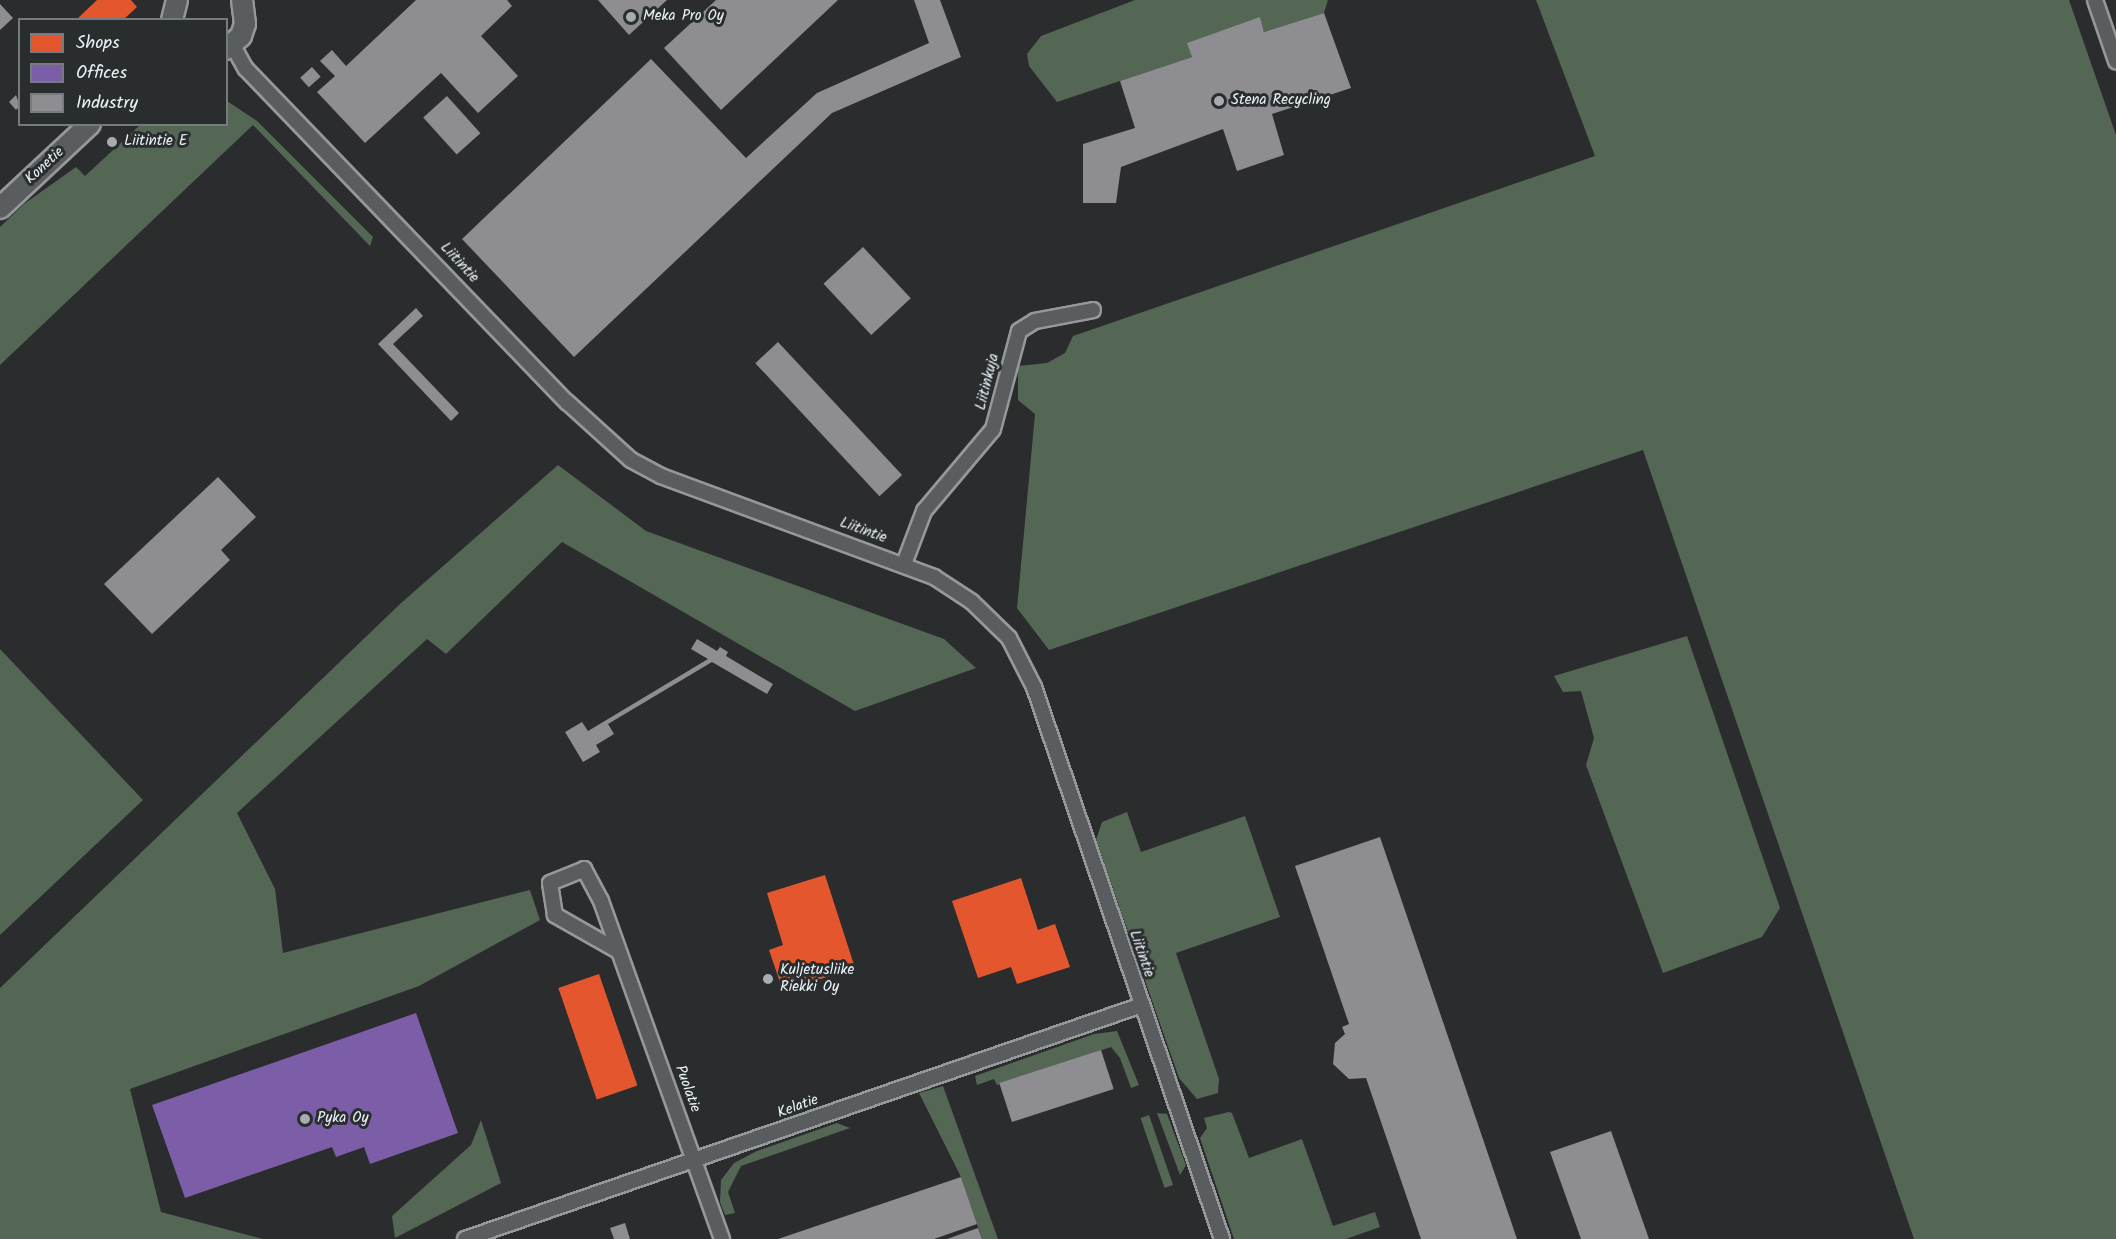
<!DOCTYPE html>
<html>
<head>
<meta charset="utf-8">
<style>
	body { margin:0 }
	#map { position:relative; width:2116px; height:1239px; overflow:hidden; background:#2b2c2d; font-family:Kalam,sans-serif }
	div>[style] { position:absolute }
	.green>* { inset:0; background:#546654; transform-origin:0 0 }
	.shops>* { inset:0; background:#e4572e; transform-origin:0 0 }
	.offices>* { inset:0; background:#7b5ea7 }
	.industry>* { inset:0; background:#8d8d92; transform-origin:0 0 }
	.roads { filter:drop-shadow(2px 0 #96989a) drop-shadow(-2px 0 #96989a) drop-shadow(0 2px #96989a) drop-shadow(0 -2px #96989a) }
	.street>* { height:14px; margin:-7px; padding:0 7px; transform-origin:7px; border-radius:7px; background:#5a5d60 }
	.secondary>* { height:20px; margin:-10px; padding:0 10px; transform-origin:10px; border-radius:10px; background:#5a5d60 }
	.dots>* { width:16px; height:16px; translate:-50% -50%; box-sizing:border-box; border:3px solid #2a2d2e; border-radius:50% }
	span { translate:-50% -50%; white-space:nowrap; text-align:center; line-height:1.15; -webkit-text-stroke:6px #2a2d2e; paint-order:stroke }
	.poi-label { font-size:15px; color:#e8f1f8 }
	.left { translate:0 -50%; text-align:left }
	.street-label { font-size:15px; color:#e8f1f8 }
	.legend { position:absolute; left:18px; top:18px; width:210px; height:108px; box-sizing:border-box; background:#2a2d2e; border:2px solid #767b7f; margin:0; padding:8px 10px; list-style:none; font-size:18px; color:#e8f1f8 }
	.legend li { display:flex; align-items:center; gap:12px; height:30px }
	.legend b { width:30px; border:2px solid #767b7f }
</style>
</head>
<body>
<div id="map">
	<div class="green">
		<i style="clip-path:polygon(1135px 0,1328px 0,1324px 13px,1264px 32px,1260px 18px,1188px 43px,1192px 57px,1057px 102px,1029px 66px,1027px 54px,1041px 36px)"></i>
		<i style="clip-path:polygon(1536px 0,2069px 0,2116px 135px,2116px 1239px,1914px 1239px,1643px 450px,1049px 650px,1017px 608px,1035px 414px,1018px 400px,1018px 366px,1047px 363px,1065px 353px,1073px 336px,1595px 156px)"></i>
		<i style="clip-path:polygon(227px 101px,257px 121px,373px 237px,370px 246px,253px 125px,0 365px,0 227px,24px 204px,76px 167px,85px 176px,140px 125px,226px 124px)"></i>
		<i style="clip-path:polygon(558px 465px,646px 531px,944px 639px,976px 668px,855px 711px,562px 542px,446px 654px,427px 639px,237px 813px,275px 889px,283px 953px,530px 890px,540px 920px,419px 986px,130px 1089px,161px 1212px,263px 1239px,0 1239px,0 988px,400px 604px)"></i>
		<i style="clip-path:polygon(1687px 636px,1780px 908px,1762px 937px,1663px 973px,1586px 765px,1594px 738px,1581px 691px,1563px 692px,1554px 676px)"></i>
		<i style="clip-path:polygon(0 649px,143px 800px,0 935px)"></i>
		<i style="clip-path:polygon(1127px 812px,1141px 852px,1245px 816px,1280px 917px,1176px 953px,1219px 1079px,1218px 1093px,1197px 1099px,1179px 1078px,1096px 840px,1102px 822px)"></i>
		<i style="clip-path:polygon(1117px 1031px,1139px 1085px,1131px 1088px,1120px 1058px,1111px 1047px,997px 1085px,994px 1079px,977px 1085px,975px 1076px,1094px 1034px)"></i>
		<i style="clip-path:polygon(943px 1086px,998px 1239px,982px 1239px,961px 1177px,919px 1093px)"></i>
		<i style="clip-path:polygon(1229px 1112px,1232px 1113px,1249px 1158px,1302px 1139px,1333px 1226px,1375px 1212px,1380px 1227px,1346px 1239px,1234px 1239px,1200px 1138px,1207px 1128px,1204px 1118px)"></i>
		<i style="clip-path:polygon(1157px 1113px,1167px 1114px,1186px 1165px,1180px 1175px)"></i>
		<i style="left:1149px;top:1115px;width:74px;height:9px;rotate:71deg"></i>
		<i style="clip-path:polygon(481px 1120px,501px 1183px,395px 1238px,392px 1216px,471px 1145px)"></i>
		<i style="clip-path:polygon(837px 1123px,850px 1128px,741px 1166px,728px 1192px,735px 1213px,725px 1215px,720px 1202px,721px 1180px,734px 1163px,757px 1151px)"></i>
	</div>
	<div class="shops">
		<i style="clip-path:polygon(97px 0,131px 0,137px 7px,123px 20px,76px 20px)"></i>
		<i style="clip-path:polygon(825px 875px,855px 968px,783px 991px,769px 950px,783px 945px,767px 893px)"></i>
		<i style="clip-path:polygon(1021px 878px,1038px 930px,1055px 924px,1070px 967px,1017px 984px,1011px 967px,978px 978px,952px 901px)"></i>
		<i style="left:599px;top:974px;width:118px;height:43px;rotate:71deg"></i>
	</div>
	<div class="offices">
		<i style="clip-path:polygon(416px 1013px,458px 1133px,370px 1164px,364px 1147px,336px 1157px,332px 1147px,185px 1198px,152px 1105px)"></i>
	</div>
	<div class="industry">
		<i style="clip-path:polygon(416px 0,507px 0,512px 6px,481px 36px,518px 76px,478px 113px,441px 73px,365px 143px,317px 92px,335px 76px,320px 61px,332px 50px,346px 66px)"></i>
		<i style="clip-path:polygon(598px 0,667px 0,629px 35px)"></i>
		<i style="clip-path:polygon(716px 0,838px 0,721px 110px,664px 48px)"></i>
		<i style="clip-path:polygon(914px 0,940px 0,961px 57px,832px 113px,574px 357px,462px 239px,651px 59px,746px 158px,817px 93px,929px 43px)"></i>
		<i style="clip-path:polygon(0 4px,13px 18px,0 30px)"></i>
		<i style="clip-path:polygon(1324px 13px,1351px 88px,1272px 114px,1284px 155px,1237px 171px,1223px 129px,1121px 167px,1116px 203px,1083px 203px,1083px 144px,1135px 128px,1120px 81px,1192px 57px,1187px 43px,1260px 17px,1264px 32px)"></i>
		<i style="left:312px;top:67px;width:13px;height:16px;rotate:48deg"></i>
		<i style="clip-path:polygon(16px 95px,20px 106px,16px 110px,9px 102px)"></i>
		<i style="left:447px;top:96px;width:50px;height:32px;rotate:48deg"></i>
		<i style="left:863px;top:247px;width:70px;height:54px;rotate:47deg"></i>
		<i style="clip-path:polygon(416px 308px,423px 316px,393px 344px,459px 413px,451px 421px,378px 344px)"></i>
		<i style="left:778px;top:342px;width:182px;height:31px;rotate:47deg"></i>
		<i style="clip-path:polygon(218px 477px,256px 517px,221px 550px,230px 560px,152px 634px,104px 584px)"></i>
		<i style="clip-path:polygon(697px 639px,717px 651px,720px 647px,728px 652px,726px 656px,773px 684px,767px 694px,712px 662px,608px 724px,614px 734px,596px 745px,600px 752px,583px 762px,565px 732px,582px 722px,588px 731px,708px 659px,691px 649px)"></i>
		<i style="clip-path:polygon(1380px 837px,1517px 1239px,1421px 1239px,1366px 1078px,1349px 1079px,1333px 1064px,1335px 1043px,1345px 1034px,1342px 1027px,1349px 1024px,1295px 866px)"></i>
		<i style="left:1101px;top:1050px;width:41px;height:107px;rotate:72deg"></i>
		<i style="clip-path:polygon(1611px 1131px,1649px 1239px,1581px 1239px,1550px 1152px)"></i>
		<i style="clip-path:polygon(961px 1177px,977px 1224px,934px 1239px,778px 1239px)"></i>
		<i style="clip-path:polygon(625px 1223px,630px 1239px,614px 1239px,610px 1228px)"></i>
		<i style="clip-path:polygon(978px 1228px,982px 1239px,947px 1239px)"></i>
	</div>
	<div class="roads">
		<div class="street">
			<i style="left:2095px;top:0;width:65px;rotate:71deg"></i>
			<i style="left:233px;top:46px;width:26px;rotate:61deg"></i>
			<i style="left:246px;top:69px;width:463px;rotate:46.1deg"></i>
			<i style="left:567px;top:402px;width:86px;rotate:42.2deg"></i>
			<i style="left:631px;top:460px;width:34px;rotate:28deg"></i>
			<i style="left:661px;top:476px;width:291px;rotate:20.3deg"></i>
			<i style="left:934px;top:577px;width:45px;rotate:33.3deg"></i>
			<i style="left:972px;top:602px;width:52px;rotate:44.2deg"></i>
			<i style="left:1009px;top:638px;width:55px;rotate:63deg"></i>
			<i style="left:1034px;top:687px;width:583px;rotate:71.19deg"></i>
			<i style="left:904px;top:564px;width:57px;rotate:-69.3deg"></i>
			<i style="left:924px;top:511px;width:107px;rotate:-49.9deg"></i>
			<i style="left:993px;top:429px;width:101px;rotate:-75.1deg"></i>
			<i style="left:1019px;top:331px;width:19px;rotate:-32deg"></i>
			<i style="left:1035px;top:321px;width:59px;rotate:-10.7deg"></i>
			<i style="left:618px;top:951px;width:73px;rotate:-150.3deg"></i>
			<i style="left:555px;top:915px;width:32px;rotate:-99deg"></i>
			<i style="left:550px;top:883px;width:37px;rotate:-22deg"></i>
			<i style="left:584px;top:869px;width:36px;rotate:62deg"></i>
			<i style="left:601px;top:901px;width:359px;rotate:70.3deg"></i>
			<i style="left:465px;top:1239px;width:716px;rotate:-19.07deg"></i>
		</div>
		<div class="secondary">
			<i style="left:172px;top:20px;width:21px;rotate:-76deg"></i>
			<i style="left:226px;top:49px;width:20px;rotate:-41deg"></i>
			<i style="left:241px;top:36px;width:13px;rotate:-72deg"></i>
			<i style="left:245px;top:24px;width:24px;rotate:-97deg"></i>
			<i style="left:0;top:208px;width:123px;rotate:-43deg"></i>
		</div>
	</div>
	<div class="dots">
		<i style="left:631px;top:17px;background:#a6acb1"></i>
		<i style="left:1219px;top:101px;background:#a6acb1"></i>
		<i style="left:112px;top:142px;background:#a6acb1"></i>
		<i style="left:768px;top:979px;background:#a6acb1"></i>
		<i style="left:305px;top:1119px;background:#a6acb1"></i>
	</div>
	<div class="poi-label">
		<span class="left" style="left:643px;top:17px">Meka Pro Oy</span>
		<span class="left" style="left:1231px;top:101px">Stena Recycling</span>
		<span class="left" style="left:124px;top:142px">Liitintie E</span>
		<span class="left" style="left:780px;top:979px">Kuljetusliike<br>Riekki Oy</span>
		<span class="left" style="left:317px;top:1119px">Pyka Oy</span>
	</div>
	<div class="street-label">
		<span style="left:45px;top:166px;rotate:-43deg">Konetie</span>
		<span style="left:459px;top:263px;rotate:47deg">Liitintie</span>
		<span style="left:988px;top:382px;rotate:-76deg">Liitinkuja</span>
		<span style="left:863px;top:531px;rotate:20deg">Liitintie</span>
		<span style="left:1141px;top:954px;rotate:71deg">Liitintie</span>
		<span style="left:687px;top:1089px;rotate:70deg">Puolatie</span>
		<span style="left:798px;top:1107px;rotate:-20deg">Kelatie</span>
	</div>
	<ul class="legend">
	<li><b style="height:16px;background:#e4572e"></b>Shops</li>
	<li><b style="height:16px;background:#7b5ea7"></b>Offices</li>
	<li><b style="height:16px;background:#8d8d92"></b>Industry</li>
	</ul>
</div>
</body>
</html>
